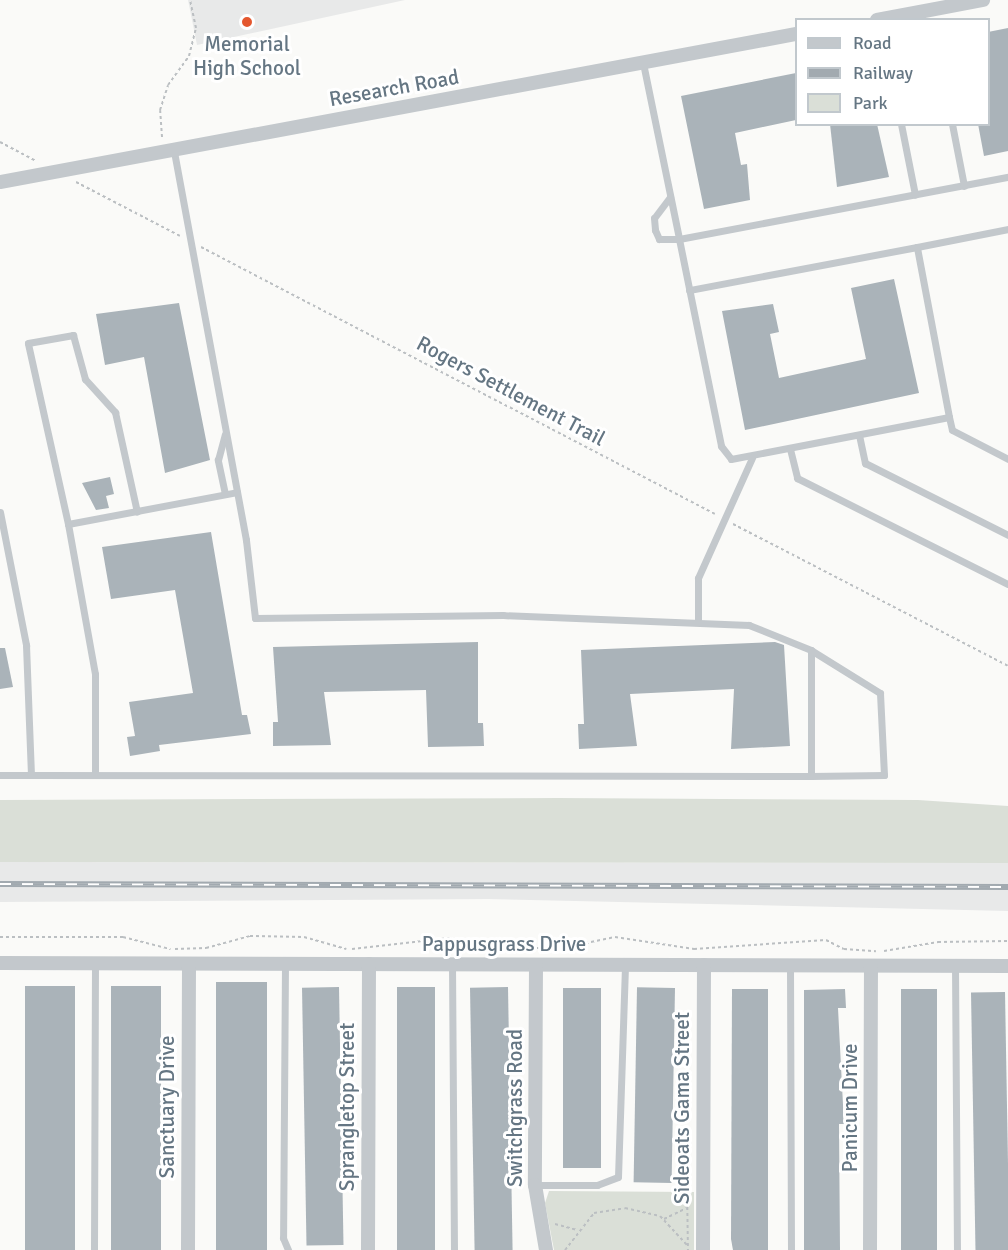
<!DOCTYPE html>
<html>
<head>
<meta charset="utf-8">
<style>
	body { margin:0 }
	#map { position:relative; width:1008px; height:1250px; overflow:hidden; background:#fafaf8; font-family:Signika,sans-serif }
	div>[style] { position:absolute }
	.built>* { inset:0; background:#e8e9e9 }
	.green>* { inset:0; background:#dadfd7 }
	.building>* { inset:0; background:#aab3b9; transform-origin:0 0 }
	.path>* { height:2px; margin-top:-1px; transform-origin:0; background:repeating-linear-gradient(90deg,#bbbfc2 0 3px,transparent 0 6px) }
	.service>* { height:7px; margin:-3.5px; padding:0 3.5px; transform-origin:3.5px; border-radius:3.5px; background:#c3c8cc }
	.minor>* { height:14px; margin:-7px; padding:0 7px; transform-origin:7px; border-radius:7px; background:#c3c8cc }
	.rail>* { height:6px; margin-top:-3px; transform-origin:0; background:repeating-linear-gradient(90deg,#fff 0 11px,#a2aab0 0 22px); box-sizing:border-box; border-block:2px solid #a2aab0 }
	.dots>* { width:16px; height:16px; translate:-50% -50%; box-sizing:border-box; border:3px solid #fff; border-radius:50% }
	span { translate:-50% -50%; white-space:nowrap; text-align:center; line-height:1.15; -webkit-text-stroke:6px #fff; paint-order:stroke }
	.poi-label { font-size:21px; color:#657683 }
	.street-label { font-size:21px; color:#657683 }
	.legend { position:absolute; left:795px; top:18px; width:195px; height:108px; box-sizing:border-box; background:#fff; border:2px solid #c1c8cd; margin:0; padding:8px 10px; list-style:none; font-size:18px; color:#657683 }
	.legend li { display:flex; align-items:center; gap:12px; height:30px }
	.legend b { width:30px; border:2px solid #c1c8cd }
</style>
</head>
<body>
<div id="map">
	<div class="built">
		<i style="clip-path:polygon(188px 0,405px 0,197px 45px)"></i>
		<i style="clip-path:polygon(0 862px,1008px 863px,1008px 911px,488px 899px,0 902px)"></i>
	</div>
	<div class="green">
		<i style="clip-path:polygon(558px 798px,918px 800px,1008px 806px,1008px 863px,0 862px,0 800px)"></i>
		<i style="clip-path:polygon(549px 1191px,694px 1192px,694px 1250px,554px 1250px,545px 1203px)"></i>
	</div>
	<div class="building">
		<i style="clip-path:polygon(1008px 28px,1008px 151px,984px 156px,978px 124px,988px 124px,988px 32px)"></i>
		<i style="clip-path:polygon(796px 73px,796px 120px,735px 133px,741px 165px,747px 164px,750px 200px,704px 209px,681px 96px)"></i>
		<i style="clip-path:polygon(830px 124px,877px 124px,889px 177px,837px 187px)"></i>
		<i style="clip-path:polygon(894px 279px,919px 393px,745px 430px,722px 311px,773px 304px,779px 332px,770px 334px,779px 378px,866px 359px,851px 288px)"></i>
		<i style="clip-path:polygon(179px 303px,210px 460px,165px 473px,144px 357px,105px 365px,96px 314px)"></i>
		<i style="clip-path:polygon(110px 477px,114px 494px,106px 496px,109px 508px,96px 510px,82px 483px)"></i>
		<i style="clip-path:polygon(211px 532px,242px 715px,247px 715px,251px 734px,159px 745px,160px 751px,130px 756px,127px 737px,135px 736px,129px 702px,193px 693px,175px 590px,111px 599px,102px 547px)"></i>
		<i style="clip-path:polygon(478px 642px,478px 723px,483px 723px,484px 746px,428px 747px,426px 690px,324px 692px,331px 745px,273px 746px,273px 722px,278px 722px,273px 647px)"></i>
		<i style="clip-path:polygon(775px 642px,784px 645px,790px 746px,731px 749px,734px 689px,630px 694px,637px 746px,579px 749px,578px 724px,584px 724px,581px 650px)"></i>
		<i style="clip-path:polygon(0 648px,5px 648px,13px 687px,0 689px)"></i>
		<i style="left:267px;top:982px;width:268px;height:51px;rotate:90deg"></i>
		<i style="left:25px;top:986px;width:50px;height:264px"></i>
		<i style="left:111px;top:986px;width:50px;height:264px"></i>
		<i style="left:339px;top:987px;width:258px;height:37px;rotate:89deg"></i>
		<i style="left:435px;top:987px;width:263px;height:38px;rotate:90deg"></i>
		<i style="left:508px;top:987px;width:263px;height:38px;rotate:89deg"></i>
		<i style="left:601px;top:988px;width:180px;height:38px;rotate:90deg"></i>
		<i style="left:675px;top:988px;width:195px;height:38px;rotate:91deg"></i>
		<i style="clip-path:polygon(732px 989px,768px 989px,768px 1250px,733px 1250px,731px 1239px)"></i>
		<i style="clip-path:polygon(845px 989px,846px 1008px,838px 1008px,844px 1124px,839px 1124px,840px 1250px,804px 1250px,804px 990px)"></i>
		<i style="left:937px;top:989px;width:261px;height:36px;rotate:90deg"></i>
		<i style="left:1005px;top:992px;width:258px;height:34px;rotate:89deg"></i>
	</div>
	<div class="path">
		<i style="left:162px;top:137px;width:27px;rotate:-94deg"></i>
		<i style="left:160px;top:110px;width:26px;rotate:-72deg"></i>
		<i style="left:168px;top:85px;width:36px;rotate:-54deg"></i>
		<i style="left:189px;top:56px;width:29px;rotate:-76deg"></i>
		<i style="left:196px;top:28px;width:29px;rotate:-102deg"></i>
		<i style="left:0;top:142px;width:41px;rotate:27.8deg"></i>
		<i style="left:76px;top:182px;width:117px;rotate:27.4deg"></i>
		<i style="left:201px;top:247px;width:579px;rotate:27.45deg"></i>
		<i style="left:733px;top:524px;width:309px;rotate:27.3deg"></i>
		<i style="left:0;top:937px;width:123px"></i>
		<i style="left:123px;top:937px;width:49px;rotate:14.3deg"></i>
		<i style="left:175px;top:949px;width:31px;rotate:-2deg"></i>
		<i style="left:206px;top:948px;width:46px;rotate:-15.3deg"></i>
		<i style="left:250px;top:936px;width:54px;rotate:1.1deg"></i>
		<i style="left:304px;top:937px;width:44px;rotate:15.9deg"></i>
		<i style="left:352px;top:949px;width:98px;rotate:-6.5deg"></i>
		<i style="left:449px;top:938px;width:47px;rotate:12.3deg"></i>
		<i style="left:495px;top:948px;width:67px"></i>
		<i style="left:562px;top:948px;width:54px;rotate:-11.7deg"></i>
		<i style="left:615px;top:937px;width:80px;rotate:8.6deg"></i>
		<i style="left:694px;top:949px;width:132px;rotate:-3.9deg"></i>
		<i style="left:826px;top:940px;width:20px;rotate:27deg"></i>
		<i style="left:844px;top:949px;width:32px;rotate:4deg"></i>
		<i style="left:884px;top:951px;width:55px;rotate:-9.5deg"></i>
		<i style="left:938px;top:942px;width:70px;rotate:-0.8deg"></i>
		<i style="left:687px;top:1189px;width:61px;rotate:89.1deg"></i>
		<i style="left:664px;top:1219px;width:25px;rotate:-26deg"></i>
		<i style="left:555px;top:1224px;width:23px;rotate:15deg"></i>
		<i style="left:565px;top:1250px;width:47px;rotate:-51.9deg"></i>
		<i style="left:594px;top:1213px;width:31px;rotate:-9deg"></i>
		<i style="left:625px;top:1208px;width:36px;rotate:13deg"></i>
		<i style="left:660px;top:1216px;width:41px;rotate:47deg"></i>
	</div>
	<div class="service">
		<i style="left:643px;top:63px;width:180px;rotate:78.4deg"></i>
		<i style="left:679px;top:239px;width:335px;rotate:-10.7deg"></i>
		<i style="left:901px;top:124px;width:72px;rotate:78.8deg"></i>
		<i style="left:952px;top:124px;width:63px;rotate:79deg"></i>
		<i style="left:670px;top:197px;width:26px;rotate:127deg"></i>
		<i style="left:654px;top:218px;width:12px;rotate:85deg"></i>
		<i style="left:655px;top:230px;width:10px;rotate:66deg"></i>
		<i style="left:659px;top:239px;width:20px"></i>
		<i style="left:679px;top:239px;width:211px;rotate:78.5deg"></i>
		<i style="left:721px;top:446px;width:16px;rotate:52deg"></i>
		<i style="left:731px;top:459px;width:222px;rotate:-10.9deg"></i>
		<i style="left:949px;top:417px;width:173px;rotate:-100.7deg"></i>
		<i style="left:917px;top:247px;width:232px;rotate:169.3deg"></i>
		<i style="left:917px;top:247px;width:93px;rotate:-11.2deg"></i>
		<i style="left:949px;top:417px;width:13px;rotate:77deg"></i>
		<i style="left:952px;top:430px;width:63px;rotate:27.4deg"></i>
		<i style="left:859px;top:435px;width:29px;rotate:78deg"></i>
		<i style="left:865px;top:463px;width:160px;rotate:26.7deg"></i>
		<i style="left:790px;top:449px;width:30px;rotate:76deg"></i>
		<i style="left:797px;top:478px;width:236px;rotate:26.7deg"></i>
		<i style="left:225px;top:494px;width:35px;rotate:-102deg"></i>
		<i style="left:218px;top:460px;width:27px;rotate:-75deg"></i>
		<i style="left:0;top:512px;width:136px;rotate:78.9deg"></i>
		<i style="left:26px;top:645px;width:130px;rotate:87.8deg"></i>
		<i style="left:31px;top:775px;width:31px;rotate:180deg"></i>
		<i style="left:68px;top:524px;width:185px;rotate:-102.5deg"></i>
		<i style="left:28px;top:343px;width:46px;rotate:-10.1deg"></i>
		<i style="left:73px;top:335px;width:46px;rotate:74.7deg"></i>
		<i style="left:85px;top:379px;width:45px;rotate:47.7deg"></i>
		<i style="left:115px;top:412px;width:102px;rotate:77.6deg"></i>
		<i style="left:698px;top:621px;width:43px;rotate:-90deg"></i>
		<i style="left:698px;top:578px;width:132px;rotate:-65.8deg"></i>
		<i style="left:95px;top:774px;width:100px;rotate:-90deg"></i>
		<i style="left:95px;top:674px;width:152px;rotate:-100.2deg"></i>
		<i style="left:68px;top:524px;width:172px;rotate:-10.7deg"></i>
		<i style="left:31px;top:775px;width:780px;rotate:0.07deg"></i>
		<i style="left:811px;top:776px;width:126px;rotate:-90deg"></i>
		<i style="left:811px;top:650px;width:67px;rotate:-158deg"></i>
		<i style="left:749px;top:625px;width:246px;rotate:-177.7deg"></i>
		<i style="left:503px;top:615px;width:248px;rotate:179.3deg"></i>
		<i style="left:255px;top:618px;width:79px;rotate:-96.6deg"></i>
		<i style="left:246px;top:540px;width:397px;rotate:-100.5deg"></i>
		<i style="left:811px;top:776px;width:73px;rotate:-0.8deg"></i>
		<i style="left:884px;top:775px;width:82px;rotate:-92.8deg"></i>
		<i style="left:880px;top:693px;width:81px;rotate:-148.1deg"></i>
		<i style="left:285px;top:964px;width:274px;rotate:90.4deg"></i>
		<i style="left:283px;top:1238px;width:13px;rotate:67deg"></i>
		<i style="left:452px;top:964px;width:286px;rotate:89.6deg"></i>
		<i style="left:790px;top:966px;width:284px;rotate:89.8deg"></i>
		<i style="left:955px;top:966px;width:284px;rotate:89.6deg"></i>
		<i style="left:535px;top:1185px;width:62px"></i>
		<i style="left:597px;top:1185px;width:22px;rotate:-21deg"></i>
		<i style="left:618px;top:1177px;width:212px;rotate:-88.1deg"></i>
		<i style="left:94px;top:1250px;width:288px;rotate:-89.8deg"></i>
	</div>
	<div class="minor">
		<i style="left:877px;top:20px;width:108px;rotate:-10.7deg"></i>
		<i style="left:0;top:182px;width:810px;rotate:-10.53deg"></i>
		<i style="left:0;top:963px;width:1008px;rotate:0.17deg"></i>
		<i style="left:536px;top:965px;width:220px;rotate:90.3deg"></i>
		<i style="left:535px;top:1185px;width:66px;rotate:80.4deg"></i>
		<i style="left:188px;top:1250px;width:286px;rotate:-89.8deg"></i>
		<i style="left:368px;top:1250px;width:286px;rotate:-89.8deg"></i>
		<i style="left:703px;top:1250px;width:285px;rotate:-89.8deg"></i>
		<i style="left:870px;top:1250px;width:284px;rotate:-89.8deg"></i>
	</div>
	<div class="rail">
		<i style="left:0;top:884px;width:1008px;rotate:0.17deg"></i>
	</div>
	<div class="dots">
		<i style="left:247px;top:22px;background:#e4572e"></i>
	</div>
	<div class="poi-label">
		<span style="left:247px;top:56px">Memorial<br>High School</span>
	</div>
	<div class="street-label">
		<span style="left:394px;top:88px;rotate:-10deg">Research Road</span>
		<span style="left:511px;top:391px;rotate:28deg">Rogers Settlement Trail</span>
		<span style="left:504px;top:944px">Pappusgrass Drive</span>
		<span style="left:167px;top:1107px;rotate:-90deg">Sanctuary Drive</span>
		<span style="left:347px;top:1107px;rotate:-90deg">Sprangletop Street</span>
		<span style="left:515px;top:1108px;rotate:-90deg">Switchgrass Road</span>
		<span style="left:682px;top:1108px;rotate:-90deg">Sideoats Gama Street</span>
		<span style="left:850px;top:1108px;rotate:-90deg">Panicum Drive</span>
	</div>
	<ul class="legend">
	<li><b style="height:8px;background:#c3c8cc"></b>Road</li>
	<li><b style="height:8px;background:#a2aab0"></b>Railway</li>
	<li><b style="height:16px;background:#dadfd7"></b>Park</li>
	</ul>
</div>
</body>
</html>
